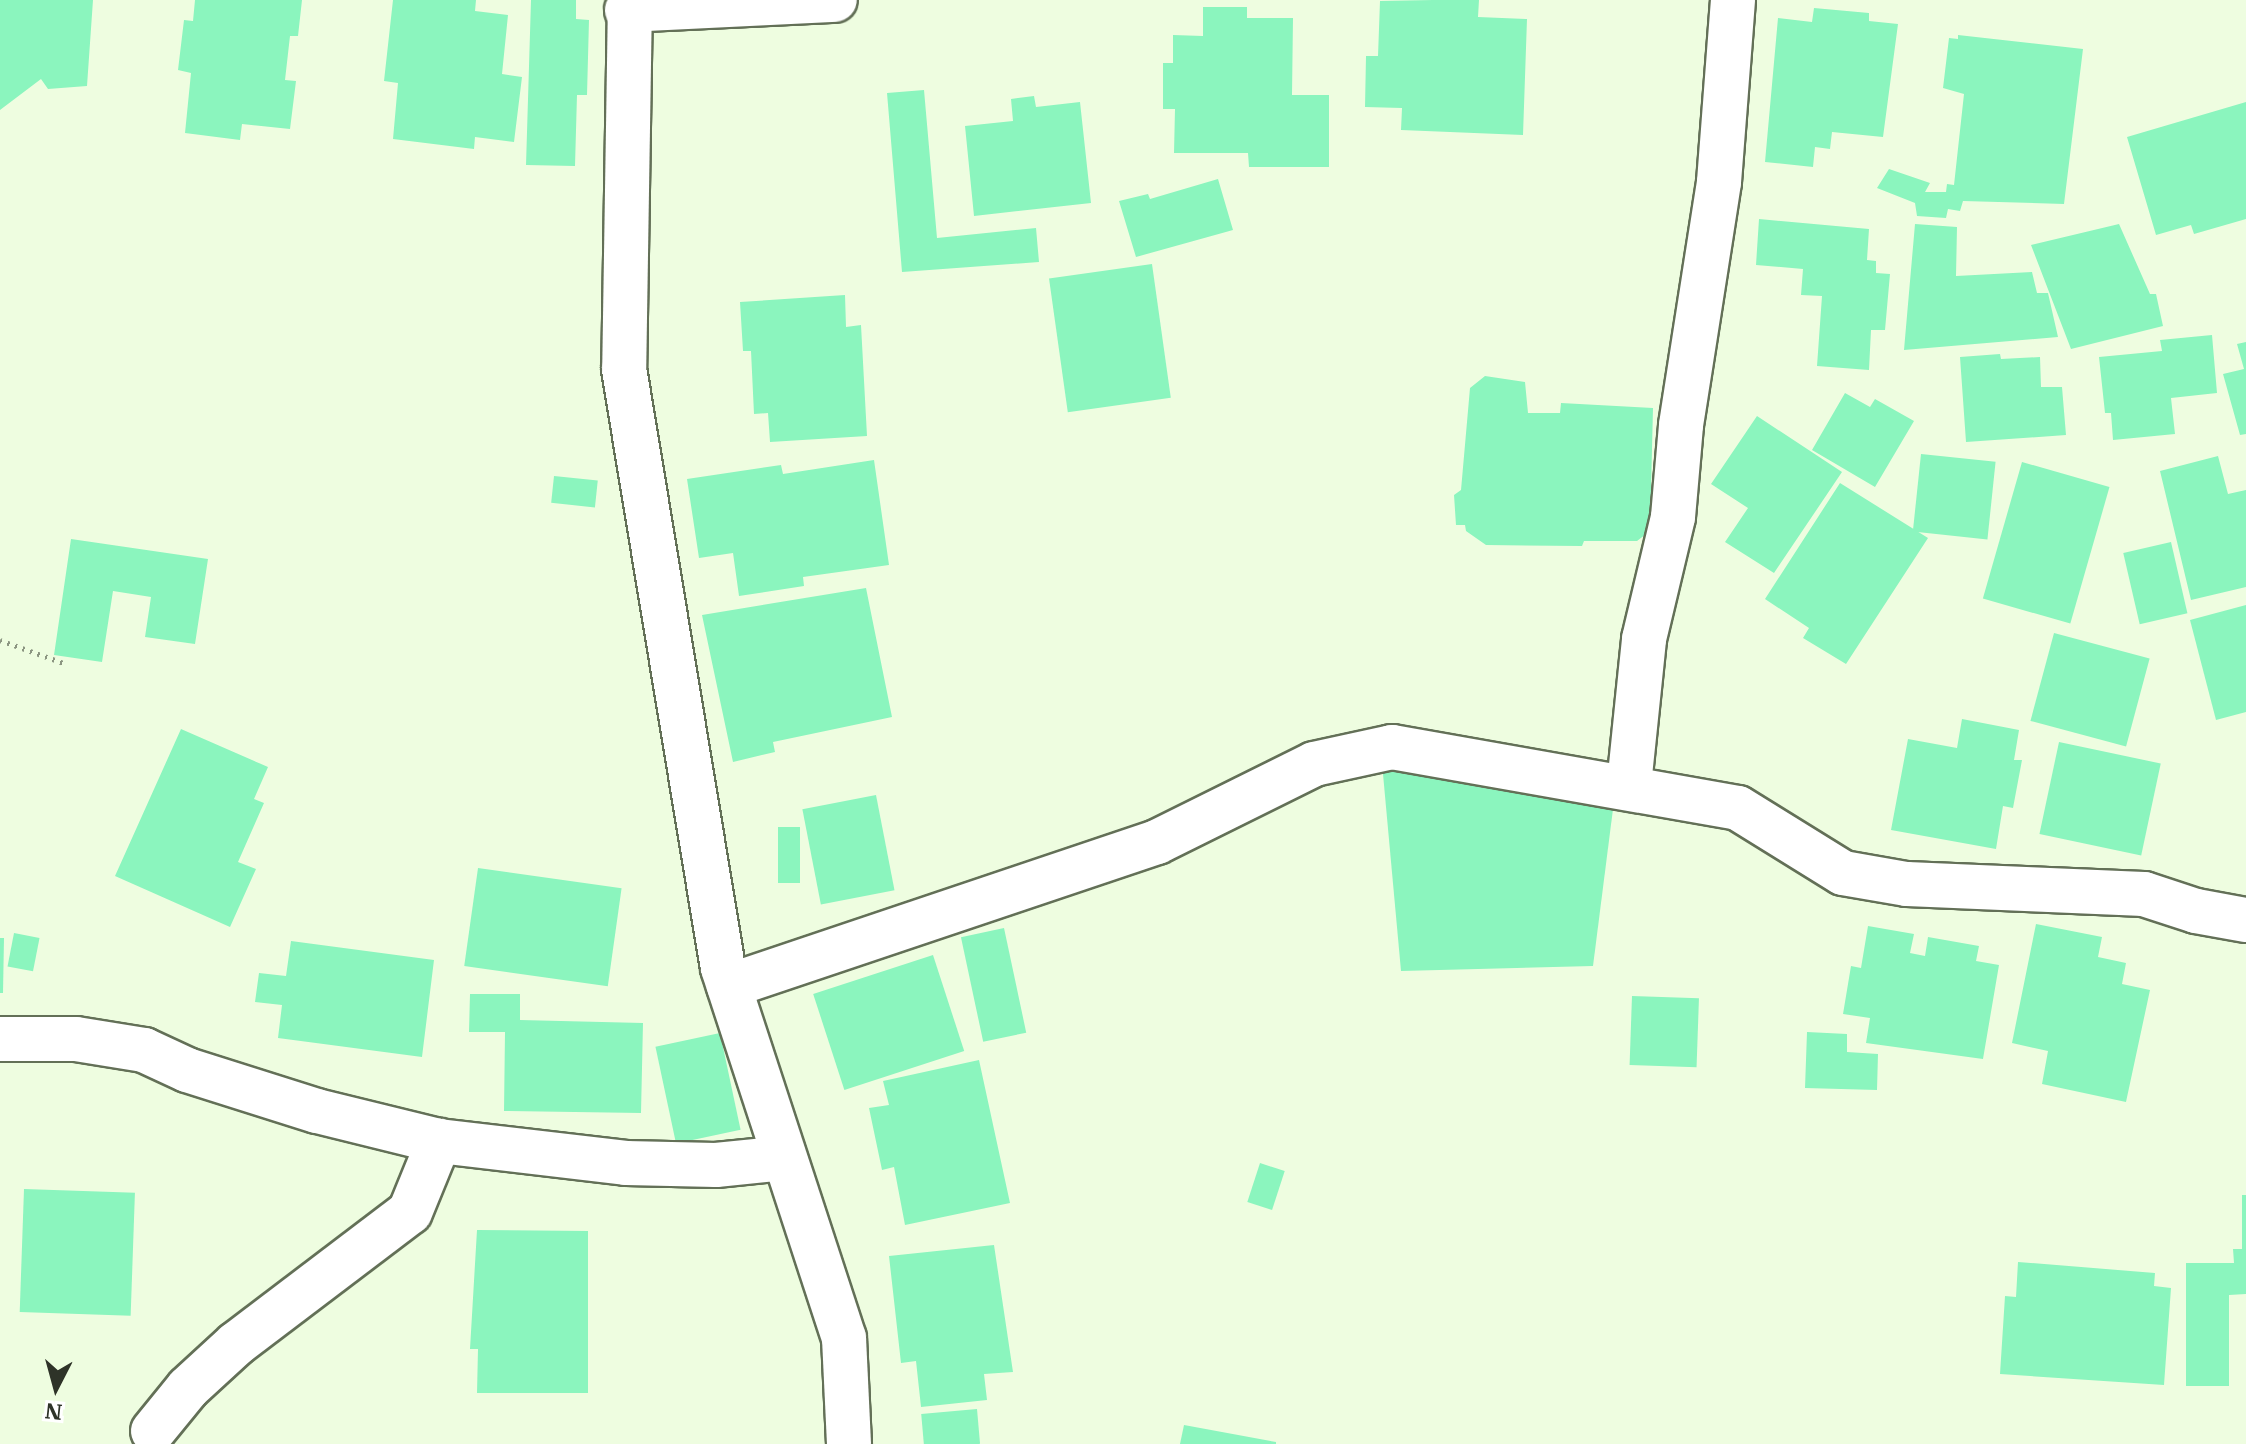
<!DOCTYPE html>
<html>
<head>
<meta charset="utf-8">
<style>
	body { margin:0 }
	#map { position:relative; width:2246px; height:1444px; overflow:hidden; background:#eefde0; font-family:"IBM Plex Serif",serif }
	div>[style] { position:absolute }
	.building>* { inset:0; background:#8bf5be; transform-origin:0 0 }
	.path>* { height:5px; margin-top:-2.5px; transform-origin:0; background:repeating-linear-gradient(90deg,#8b9581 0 2px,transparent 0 8px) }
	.roads { filter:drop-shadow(2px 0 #637057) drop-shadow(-2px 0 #637057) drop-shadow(0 2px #637057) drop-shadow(0 -2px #637057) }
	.minor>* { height:44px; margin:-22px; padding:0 22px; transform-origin:22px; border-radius:22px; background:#fff }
	.tertiary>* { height:44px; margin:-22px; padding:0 22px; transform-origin:22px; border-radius:22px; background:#fff }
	span { translate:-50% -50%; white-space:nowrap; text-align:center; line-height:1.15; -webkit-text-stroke:7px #fff; paint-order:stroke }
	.north { position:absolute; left:16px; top:1348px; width:80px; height:80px; -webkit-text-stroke:6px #fff; paint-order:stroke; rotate:186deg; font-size:22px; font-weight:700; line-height:32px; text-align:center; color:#2e3328 }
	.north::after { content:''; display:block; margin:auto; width:28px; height:36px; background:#2e3328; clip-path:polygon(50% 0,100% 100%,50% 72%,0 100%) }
</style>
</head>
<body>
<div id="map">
	<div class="building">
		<i style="clip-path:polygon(0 0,93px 0,87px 86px,48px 89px,41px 79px,0 110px)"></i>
		<i style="clip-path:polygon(195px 0,302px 0,298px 36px,290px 36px,285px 80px,296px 81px,290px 129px,242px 124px,240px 140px,185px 133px,191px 73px,178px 70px,184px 20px,193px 21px)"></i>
		<i style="clip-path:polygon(393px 0,476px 0,475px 11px,508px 15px,502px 74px,522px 77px,514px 142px,475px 137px,474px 149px,393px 139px,398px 83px,384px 81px)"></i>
		<i style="clip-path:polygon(531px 0,576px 0,576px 19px,589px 20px,587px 95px,577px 95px,575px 166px,526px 165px)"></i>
		<i style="clip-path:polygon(1433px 0,1479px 0,1478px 17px,1527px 19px,1523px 135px,1401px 130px,1402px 108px,1365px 107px,1366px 56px,1378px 56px,1380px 1px)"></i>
		<i style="clip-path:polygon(1203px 7px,1247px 7px,1247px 18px,1293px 18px,1292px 95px,1329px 95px,1329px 167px,1249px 167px,1248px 153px,1174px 153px,1175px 109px,1163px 109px,1163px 63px,1173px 63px,1173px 35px,1203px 36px)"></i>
		<i style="clip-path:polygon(1814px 8px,1869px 13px,1869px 21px,1898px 24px,1883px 137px,1832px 132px,1830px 149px,1815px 147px,1813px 167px,1765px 162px,1778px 18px,1812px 22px)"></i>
		<i style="clip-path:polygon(1958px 35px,2083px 49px,2064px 204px,1963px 201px,1960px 211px,1948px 209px,1946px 218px,1917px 216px,1915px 203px,1877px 188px,1889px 169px,1930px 183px,1925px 192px,1946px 192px,1947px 184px,1954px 185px,1964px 94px,1943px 88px,1949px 38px,1958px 39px)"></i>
		<i style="clip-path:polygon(924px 90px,937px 238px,1036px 228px,1039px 262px,902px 272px,887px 93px)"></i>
		<i style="clip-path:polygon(1034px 96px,1036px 107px,1080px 102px,1091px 203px,974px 216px,965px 126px,1013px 121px,1011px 99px)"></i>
		<i style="clip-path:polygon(2246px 102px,2246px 219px,2194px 234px,2191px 225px,2156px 235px,2127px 137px)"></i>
		<i style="clip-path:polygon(1218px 179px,1233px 230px,1136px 257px,1119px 201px,1148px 194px,1150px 199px)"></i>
		<i style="clip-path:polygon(1759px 219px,1869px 229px,1867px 260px,1876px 261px,1876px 273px,1890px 274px,1885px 330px,1871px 330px,1869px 370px,1817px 366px,1822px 296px,1801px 295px,1803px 269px,1756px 265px)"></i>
		<i style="clip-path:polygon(1915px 224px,1957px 227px,1956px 276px,2032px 272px,2037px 293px,2048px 293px,2058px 337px,1904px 350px)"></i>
		<i style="clip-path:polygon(2119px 224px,2150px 294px,2156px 294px,2163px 326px,2071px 349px,2031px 245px)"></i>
		<i style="left:1152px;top:264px;width:135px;height:104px;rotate:82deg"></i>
		<i style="clip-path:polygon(845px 295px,846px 327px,861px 325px,867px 436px,770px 442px,768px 413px,754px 414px,751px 351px,743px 351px,740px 302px)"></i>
		<i style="clip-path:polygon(2212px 335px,2217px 393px,2171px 398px,2175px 434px,2113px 440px,2111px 413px,2105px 413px,2099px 357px,2162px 351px,2160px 340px)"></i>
		<i style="clip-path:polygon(2246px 342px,2246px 434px,2240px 435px,2223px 374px,2244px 369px,2237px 344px)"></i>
		<i style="clip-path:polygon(2000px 354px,2001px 359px,2040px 357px,2041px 387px,2062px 387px,2066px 435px,1966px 442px,1960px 357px)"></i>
		<i style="clip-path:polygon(1485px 376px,1525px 382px,1528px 413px,1560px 413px,1561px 403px,1653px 408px,1650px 531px,1637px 541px,1584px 541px,1582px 546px,1486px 545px,1466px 531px,1465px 525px,1456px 525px,1454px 495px,1461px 490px,1470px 388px)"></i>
		<i style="clip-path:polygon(1845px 393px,1870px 407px,1875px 399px,1914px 421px,1875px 487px,1812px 450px)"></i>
		<i style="clip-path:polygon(1757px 416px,1842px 472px,1774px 573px,1725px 542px,1748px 508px,1711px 484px)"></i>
		<i style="left:1921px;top:454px;width:75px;height:78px;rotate:6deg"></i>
		<i style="clip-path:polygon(2218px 456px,2228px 494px,2246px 490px,2246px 587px,2191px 600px,2160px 471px)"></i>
		<i style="clip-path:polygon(874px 460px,889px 565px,803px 577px,804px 586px,739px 596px,733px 553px,699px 558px,687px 479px,781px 465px,783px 474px)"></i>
		<i style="left:2022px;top:462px;width:91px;height:142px;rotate:16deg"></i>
		<i style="left:554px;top:476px;width:44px;height:27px;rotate:6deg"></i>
		<i style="clip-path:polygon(1840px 483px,1928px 538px,1846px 664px,1803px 638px,1809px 628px,1765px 599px)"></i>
		<i style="clip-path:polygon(71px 539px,208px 559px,195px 644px,145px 637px,151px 597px,113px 591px,102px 662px,54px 655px)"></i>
		<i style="left:2171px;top:542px;width:73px;height:49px;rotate:77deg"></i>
		<i style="clip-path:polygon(866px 588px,892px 717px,773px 742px,775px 752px,733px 762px,702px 615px)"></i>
		<i style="clip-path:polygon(2246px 605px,2246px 712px,2216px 720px,2190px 620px)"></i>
		<i style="left:2054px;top:633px;width:99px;height:91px;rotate:15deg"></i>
		<i style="clip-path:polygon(1962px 719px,2019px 730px,2014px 760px,2022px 760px,2013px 808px,2003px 806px,1996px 849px,1891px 830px,1908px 739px,1957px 748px)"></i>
		<i style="clip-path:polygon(181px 729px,268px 767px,254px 799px,264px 803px,238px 862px,256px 869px,230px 927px,115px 876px)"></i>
		<i style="left:2059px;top:742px;width:104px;height:94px;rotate:12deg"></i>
		<i style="clip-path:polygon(1382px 763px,1613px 809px,1593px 966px,1401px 971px)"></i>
		<i style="left:876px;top:795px;width:97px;height:75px;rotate:79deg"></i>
		<i style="left:778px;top:827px;width:22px;height:56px"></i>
		<i style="left:478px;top:868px;width:145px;height:99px;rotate:8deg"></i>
		<i style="clip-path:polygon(2036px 924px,2102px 937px,2098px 957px,2126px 963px,2122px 984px,2150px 990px,2126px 1102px,2042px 1084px,2048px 1051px,2012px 1043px)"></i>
		<i style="clip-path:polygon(1868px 926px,1914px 934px,1910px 953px,1925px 956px,1928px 937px,1979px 946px,1976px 961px,1999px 965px,1983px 1059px,1866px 1043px,1870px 1018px,1843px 1014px,1851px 966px,1861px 968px)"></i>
		<i style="left:1004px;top:928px;width:107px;height:44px;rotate:78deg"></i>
		<i style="left:14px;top:933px;width:26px;height:34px;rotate:11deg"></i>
		<i style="clip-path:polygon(0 938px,4px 938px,3px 993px,0 993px)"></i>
		<i style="clip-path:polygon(291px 941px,434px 960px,422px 1057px,278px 1038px,282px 1005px,255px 1002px,259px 973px,286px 976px)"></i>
		<i style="left:933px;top:955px;width:101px;height:126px;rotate:72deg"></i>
		<i style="clip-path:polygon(470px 994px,520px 994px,520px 1020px,643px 1023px,641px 1113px,504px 1111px,505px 1032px,469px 1032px)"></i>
		<i style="left:1632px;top:996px;width:67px;height:69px;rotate:2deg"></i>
		<i style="clip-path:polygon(1807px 1032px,1847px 1034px,1847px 1052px,1878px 1054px,1877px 1090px,1805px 1088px)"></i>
		<i style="left:720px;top:1033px;width:99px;height:66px;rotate:78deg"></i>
		<i style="clip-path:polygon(979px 1060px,1010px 1203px,905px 1225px,894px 1167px,882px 1170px,869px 1108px,889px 1105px,883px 1081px)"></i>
		<i style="left:1260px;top:1163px;width:26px;height:41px;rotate:18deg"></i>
		<i style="left:24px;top:1189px;width:111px;height:123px;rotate:2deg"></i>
		<i style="clip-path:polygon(2242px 1195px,2246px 1195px,2246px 1294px,2229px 1295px,2229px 1386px,2186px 1386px,2186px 1263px,2234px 1263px,2233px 1249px,2242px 1249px)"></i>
		<i style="clip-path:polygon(477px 1230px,588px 1231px,588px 1393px,477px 1393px,478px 1349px,470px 1349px)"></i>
		<i style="clip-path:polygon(994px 1245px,1013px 1372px,984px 1374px,987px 1400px,921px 1407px,916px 1361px,901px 1363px,889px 1256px)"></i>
		<i style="clip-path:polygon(2018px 1262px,2155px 1273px,2154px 1286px,2171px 1288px,2164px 1385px,2000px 1374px,2005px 1296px,2016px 1297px)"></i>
		<i style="left:977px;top:1409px;width:35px;height:56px;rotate:85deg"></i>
		<i style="clip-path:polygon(1184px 1425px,1276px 1442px,1276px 1444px,1180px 1444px)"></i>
	</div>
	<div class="path">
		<i style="left:0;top:640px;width:68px;rotate:19.8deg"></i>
	</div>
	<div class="roads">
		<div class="minor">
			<i style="left:627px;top:10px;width:208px;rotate:-2.8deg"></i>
			<i style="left:1629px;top:785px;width:147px;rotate:-84.1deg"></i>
			<i style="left:1644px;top:639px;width:125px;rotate:-76.6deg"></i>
			<i style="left:1673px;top:517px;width:92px;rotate:-85deg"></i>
			<i style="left:1681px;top:425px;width:246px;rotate:-81.1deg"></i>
			<i style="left:1719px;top:182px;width:183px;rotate:-85.6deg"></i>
			<i style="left:729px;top:986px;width:452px;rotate:-18.6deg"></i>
			<i style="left:1157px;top:842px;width:175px;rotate:-26.4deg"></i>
			<i style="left:1314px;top:764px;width:80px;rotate:-12.3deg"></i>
			<i style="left:1392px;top:747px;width:351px;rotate:10deg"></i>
			<i style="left:1738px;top:808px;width:123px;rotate:31.8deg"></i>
			<i style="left:1843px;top:873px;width:65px;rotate:9.8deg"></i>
			<i style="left:1907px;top:884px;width:237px;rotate:2.4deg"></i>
			<i style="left:2144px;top:894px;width:55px;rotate:18.1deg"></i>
			<i style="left:2196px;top:911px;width:51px;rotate:10.2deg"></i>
			<i style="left:0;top:1039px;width:76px"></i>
			<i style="left:76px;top:1039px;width:69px;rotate:9.2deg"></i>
			<i style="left:144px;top:1050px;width:47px;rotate:24.9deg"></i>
			<i style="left:187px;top:1070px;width:136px;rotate:17.5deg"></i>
			<i style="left:317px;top:1111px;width:126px;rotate:13.8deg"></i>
			<i style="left:439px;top:1141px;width:188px;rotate:6.7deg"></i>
			<i style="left:626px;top:1163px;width:90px;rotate:1.3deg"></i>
			<i style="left:716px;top:1165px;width:68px;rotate:-5.9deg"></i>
			<i style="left:153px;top:1431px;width:55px;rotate:-50.9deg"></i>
			<i style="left:188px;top:1388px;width:65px;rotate:-42.5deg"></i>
			<i style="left:236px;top:1344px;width:218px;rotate:-37.2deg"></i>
			<i style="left:410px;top:1212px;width:77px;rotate:-67.8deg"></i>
		</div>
		<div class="tertiary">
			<i style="left:630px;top:0;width:369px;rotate:90.9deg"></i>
			<i style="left:624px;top:369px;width:607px;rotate:80.62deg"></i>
			<i style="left:723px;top:968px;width:389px;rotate:71.9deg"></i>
			<i style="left:844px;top:1338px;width:106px;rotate:87.3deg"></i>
		</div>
	</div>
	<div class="north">N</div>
</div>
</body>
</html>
